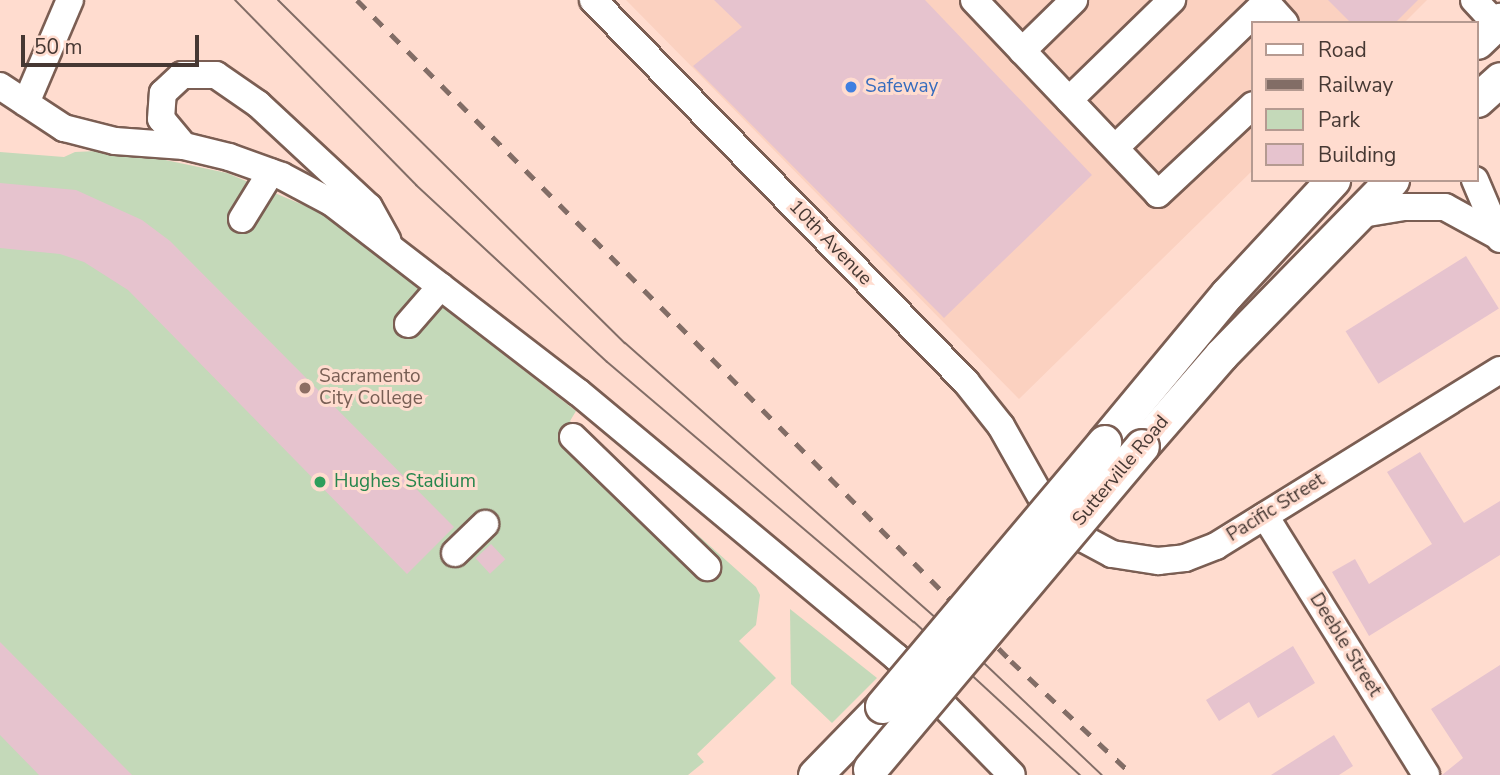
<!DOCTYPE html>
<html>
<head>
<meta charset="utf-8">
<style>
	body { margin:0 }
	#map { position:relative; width:1500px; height:775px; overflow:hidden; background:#ffdccf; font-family:"Nunito Sans",sans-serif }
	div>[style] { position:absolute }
	.built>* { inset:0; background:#fbd1c0 }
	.green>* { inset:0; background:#c4d9b9 }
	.building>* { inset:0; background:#e6c3ce; transform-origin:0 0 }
	.roads { filter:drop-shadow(2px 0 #7b5e53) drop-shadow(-2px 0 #7b5e53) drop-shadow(0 2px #7b5e53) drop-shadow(0 -2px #7b5e53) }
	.minor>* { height:26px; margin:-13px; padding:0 13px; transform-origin:13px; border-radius:13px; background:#fff }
	.major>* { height:33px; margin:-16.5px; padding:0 16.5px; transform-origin:16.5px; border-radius:16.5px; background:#fff }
	.tram>* { height:2px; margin:-1px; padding:0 1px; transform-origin:1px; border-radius:1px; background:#826d66 }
	.rail>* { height:5px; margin-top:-2.5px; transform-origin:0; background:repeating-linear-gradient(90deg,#826d66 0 12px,transparent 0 24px) }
	.bridges { filter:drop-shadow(2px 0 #7b5e53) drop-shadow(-2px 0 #7b5e53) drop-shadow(0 2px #7b5e53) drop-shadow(0 -2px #7b5e53) }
	.major-bridge>* { height:33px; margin:-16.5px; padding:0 16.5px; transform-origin:16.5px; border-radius:16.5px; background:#fff }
	.dots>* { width:19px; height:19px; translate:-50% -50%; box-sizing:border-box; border:4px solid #ffdccf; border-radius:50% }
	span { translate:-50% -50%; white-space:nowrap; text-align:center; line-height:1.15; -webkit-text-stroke:6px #ffdccf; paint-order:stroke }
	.shop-label { font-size:19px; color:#366cbe }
	.left { translate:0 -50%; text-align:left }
	.street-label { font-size:19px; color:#463833 }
	.education-label { font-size:19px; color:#785e54 }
	.leisure-label { font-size:19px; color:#27864d }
	.legend { position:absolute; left:1251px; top:21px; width:228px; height:161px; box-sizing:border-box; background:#ffdccf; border:2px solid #b59a91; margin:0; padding:9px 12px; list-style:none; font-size:21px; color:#463833 }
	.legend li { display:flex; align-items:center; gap:14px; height:35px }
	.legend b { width:35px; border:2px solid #b59a91 }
	.scale { position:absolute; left:21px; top:35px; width:178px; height:32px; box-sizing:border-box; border:4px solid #463833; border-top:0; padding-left:9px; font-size:21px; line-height:24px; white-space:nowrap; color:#463833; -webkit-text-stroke:5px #ffdccf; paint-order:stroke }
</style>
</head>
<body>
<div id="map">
	<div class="built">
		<i style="clip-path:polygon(626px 0,1427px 0,1404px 23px,1253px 23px,1253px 170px,1019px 399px)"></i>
	</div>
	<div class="green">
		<i style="clip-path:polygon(118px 150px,227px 173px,322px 213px,576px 411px,570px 421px,756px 587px,760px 595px,756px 625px,739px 641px,776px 678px,697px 754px,704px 762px,688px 775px,0 775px,0 152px,64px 157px,75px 152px)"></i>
		<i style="clip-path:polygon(790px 609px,877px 678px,832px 723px,791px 684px)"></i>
	</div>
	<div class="building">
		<i style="clip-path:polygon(714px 0,925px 0,1092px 175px,944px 318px,693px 66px,742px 27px)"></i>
		<i style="clip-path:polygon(1328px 0,1418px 0,1395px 23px,1351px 23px)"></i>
		<i style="clip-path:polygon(0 183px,76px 190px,142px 220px,170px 241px,454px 527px,407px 574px,128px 290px,84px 262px,60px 254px,0 248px)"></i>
		<i style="left:1466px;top:256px;width:62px;height:142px;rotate:58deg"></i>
		<i style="clip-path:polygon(1420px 452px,1464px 523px,1500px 501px,1500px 555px,1369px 636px,1332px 572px,1355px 559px,1369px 584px,1432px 544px,1387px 472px)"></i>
		<i style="left:491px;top:544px;width:21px;height:21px;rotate:47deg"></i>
		<i style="clip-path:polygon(0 642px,132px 775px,39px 775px,0 735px)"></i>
		<i style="clip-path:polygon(1293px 646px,1315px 683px,1258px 718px,1249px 702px,1219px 721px,1206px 700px)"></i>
		<i style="clip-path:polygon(1500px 665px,1500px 775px,1442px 775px,1463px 758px,1431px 709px)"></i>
		<i style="clip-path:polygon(1334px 735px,1353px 766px,1339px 775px,1271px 775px)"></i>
	</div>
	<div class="roads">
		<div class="minor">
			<i style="left:593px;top:0;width:534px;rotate:45.68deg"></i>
			<i style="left:966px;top:382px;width:56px;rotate:51.5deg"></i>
			<i style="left:1001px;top:426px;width:90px;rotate:60.6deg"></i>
			<i style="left:1045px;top:504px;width:34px;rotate:50deg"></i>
			<i style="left:1067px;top:530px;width:51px;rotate:28.1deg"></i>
			<i style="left:1112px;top:554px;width:47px;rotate:8.7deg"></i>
			<i style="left:1158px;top:561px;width:27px;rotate:-6deg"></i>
			<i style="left:1185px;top:558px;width:33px;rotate:-21deg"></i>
			<i style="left:1216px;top:546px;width:334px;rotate:-31.8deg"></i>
			<i style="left:974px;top:0;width:267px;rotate:46.5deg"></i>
			<i style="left:1158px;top:194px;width:130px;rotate:-43.1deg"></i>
			<i style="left:1264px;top:0;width:31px;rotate:48deg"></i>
			<i style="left:1474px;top:0;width:38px;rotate:47deg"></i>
			<i style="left:1022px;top:51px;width:73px;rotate:-44.4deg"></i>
			<i style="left:0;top:86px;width:77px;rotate:33.3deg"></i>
			<i style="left:64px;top:128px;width:53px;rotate:14.3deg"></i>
			<i style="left:115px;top:141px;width:69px;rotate:4.1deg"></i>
			<i style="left:184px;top:146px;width:46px;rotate:13.7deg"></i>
			<i style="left:229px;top:157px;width:56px;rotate:19.7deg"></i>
			<i style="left:282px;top:176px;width:55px;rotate:28deg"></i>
			<i style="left:331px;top:202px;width:312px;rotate:37.6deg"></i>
			<i style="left:578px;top:392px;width:414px;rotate:39.8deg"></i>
			<i style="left:896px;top:657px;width:165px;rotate:45.5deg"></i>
			<i style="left:1069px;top:100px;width:144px;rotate:-44.2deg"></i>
			<i style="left:26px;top:103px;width:112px;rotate:-66.9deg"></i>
			<i style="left:184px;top:146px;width:35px;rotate:-130deg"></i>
			<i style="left:161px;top:119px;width:26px;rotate:-86deg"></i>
			<i style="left:163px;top:93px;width:26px;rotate:-43deg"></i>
			<i style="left:182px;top:75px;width:34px"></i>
			<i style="left:216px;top:75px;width:51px;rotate:34.6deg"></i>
			<i style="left:258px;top:104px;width:151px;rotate:42.9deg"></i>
			<i style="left:369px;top:207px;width:38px;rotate:61deg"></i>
			<i style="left:1115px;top:148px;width:210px;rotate:-44deg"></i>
			<i style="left:1475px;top:180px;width:64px;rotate:67deg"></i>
			<i style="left:1356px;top:215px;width:49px;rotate:-9.5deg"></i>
			<i style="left:1404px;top:207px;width:41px"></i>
			<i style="left:1445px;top:207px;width:60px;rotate:28.7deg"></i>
			<i style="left:242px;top:219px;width:55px;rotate:-58.3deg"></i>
			<i style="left:408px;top:324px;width:50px;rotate:-49deg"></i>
			<i style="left:573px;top:437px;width:187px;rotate:44.1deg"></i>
			<i style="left:1265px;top:516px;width:305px;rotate:58.1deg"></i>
			<i style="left:455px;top:553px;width:42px;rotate:-44deg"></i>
		</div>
		<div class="major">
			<i style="left:1477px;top:42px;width:32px;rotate:-44deg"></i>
			<i style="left:1477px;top:100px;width:31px;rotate:-42deg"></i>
			<i style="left:1104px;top:442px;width:192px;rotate:-50.3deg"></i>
			<i style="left:1227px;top:294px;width:156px;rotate:-47.1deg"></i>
			<i style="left:1142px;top:446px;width:121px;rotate:-49deg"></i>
			<i style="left:1221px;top:355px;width:245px;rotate:-45.7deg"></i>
			<i style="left:815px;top:775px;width:96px;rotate:-45.8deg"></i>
		</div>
	</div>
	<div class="tram">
		<i style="left:235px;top:0;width:259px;rotate:45.6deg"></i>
		<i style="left:416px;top:185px;width:260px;rotate:42.8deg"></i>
		<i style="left:607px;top:362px;width:402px;rotate:40.3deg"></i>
		<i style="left:914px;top:622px;width:226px;rotate:42.7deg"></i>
		<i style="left:278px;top:0;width:488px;rotate:44.7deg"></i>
		<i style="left:625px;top:343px;width:431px;rotate:41.5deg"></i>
		<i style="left:948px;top:629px;width:212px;rotate:43.5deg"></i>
	</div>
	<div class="rail">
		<i style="left:357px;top:0;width:930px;rotate:45.3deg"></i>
		<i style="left:1011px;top:661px;width:167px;rotate:43.1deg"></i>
	</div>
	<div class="bridges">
		<div class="major-bridge">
			<i style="left:882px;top:706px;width:345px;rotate:-49.9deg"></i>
			<i style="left:870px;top:769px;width:422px;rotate:-49.9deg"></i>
		</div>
	</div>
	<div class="dots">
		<i style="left:851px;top:87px;background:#3f7fe0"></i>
		<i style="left:305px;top:388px;background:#8d6e63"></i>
		<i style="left:320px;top:482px;background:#2e9e5b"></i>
	</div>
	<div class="shop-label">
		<span class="left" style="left:865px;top:87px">Safeway</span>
	</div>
	<div class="street-label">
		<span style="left:830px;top:243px;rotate:46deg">10th Avenue</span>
		<span style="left:1121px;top:471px;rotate:-50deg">Sutterville Road</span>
		<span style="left:1276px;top:508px;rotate:-32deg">Pacific Street</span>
		<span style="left:1345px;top:645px;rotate:58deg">Deeble Street</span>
	</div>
	<div class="education-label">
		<span class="left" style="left:319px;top:388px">Sacramento<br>City College</span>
	</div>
	<div class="leisure-label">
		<span class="left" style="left:334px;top:482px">Hughes Stadium</span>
	</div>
	<ul class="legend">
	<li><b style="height:9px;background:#fff"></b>Road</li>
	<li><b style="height:9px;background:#826d66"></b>Railway</li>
	<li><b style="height:19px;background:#c4d9b9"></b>Park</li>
	<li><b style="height:19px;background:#e6c3ce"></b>Building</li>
	</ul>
	<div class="scale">50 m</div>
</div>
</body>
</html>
